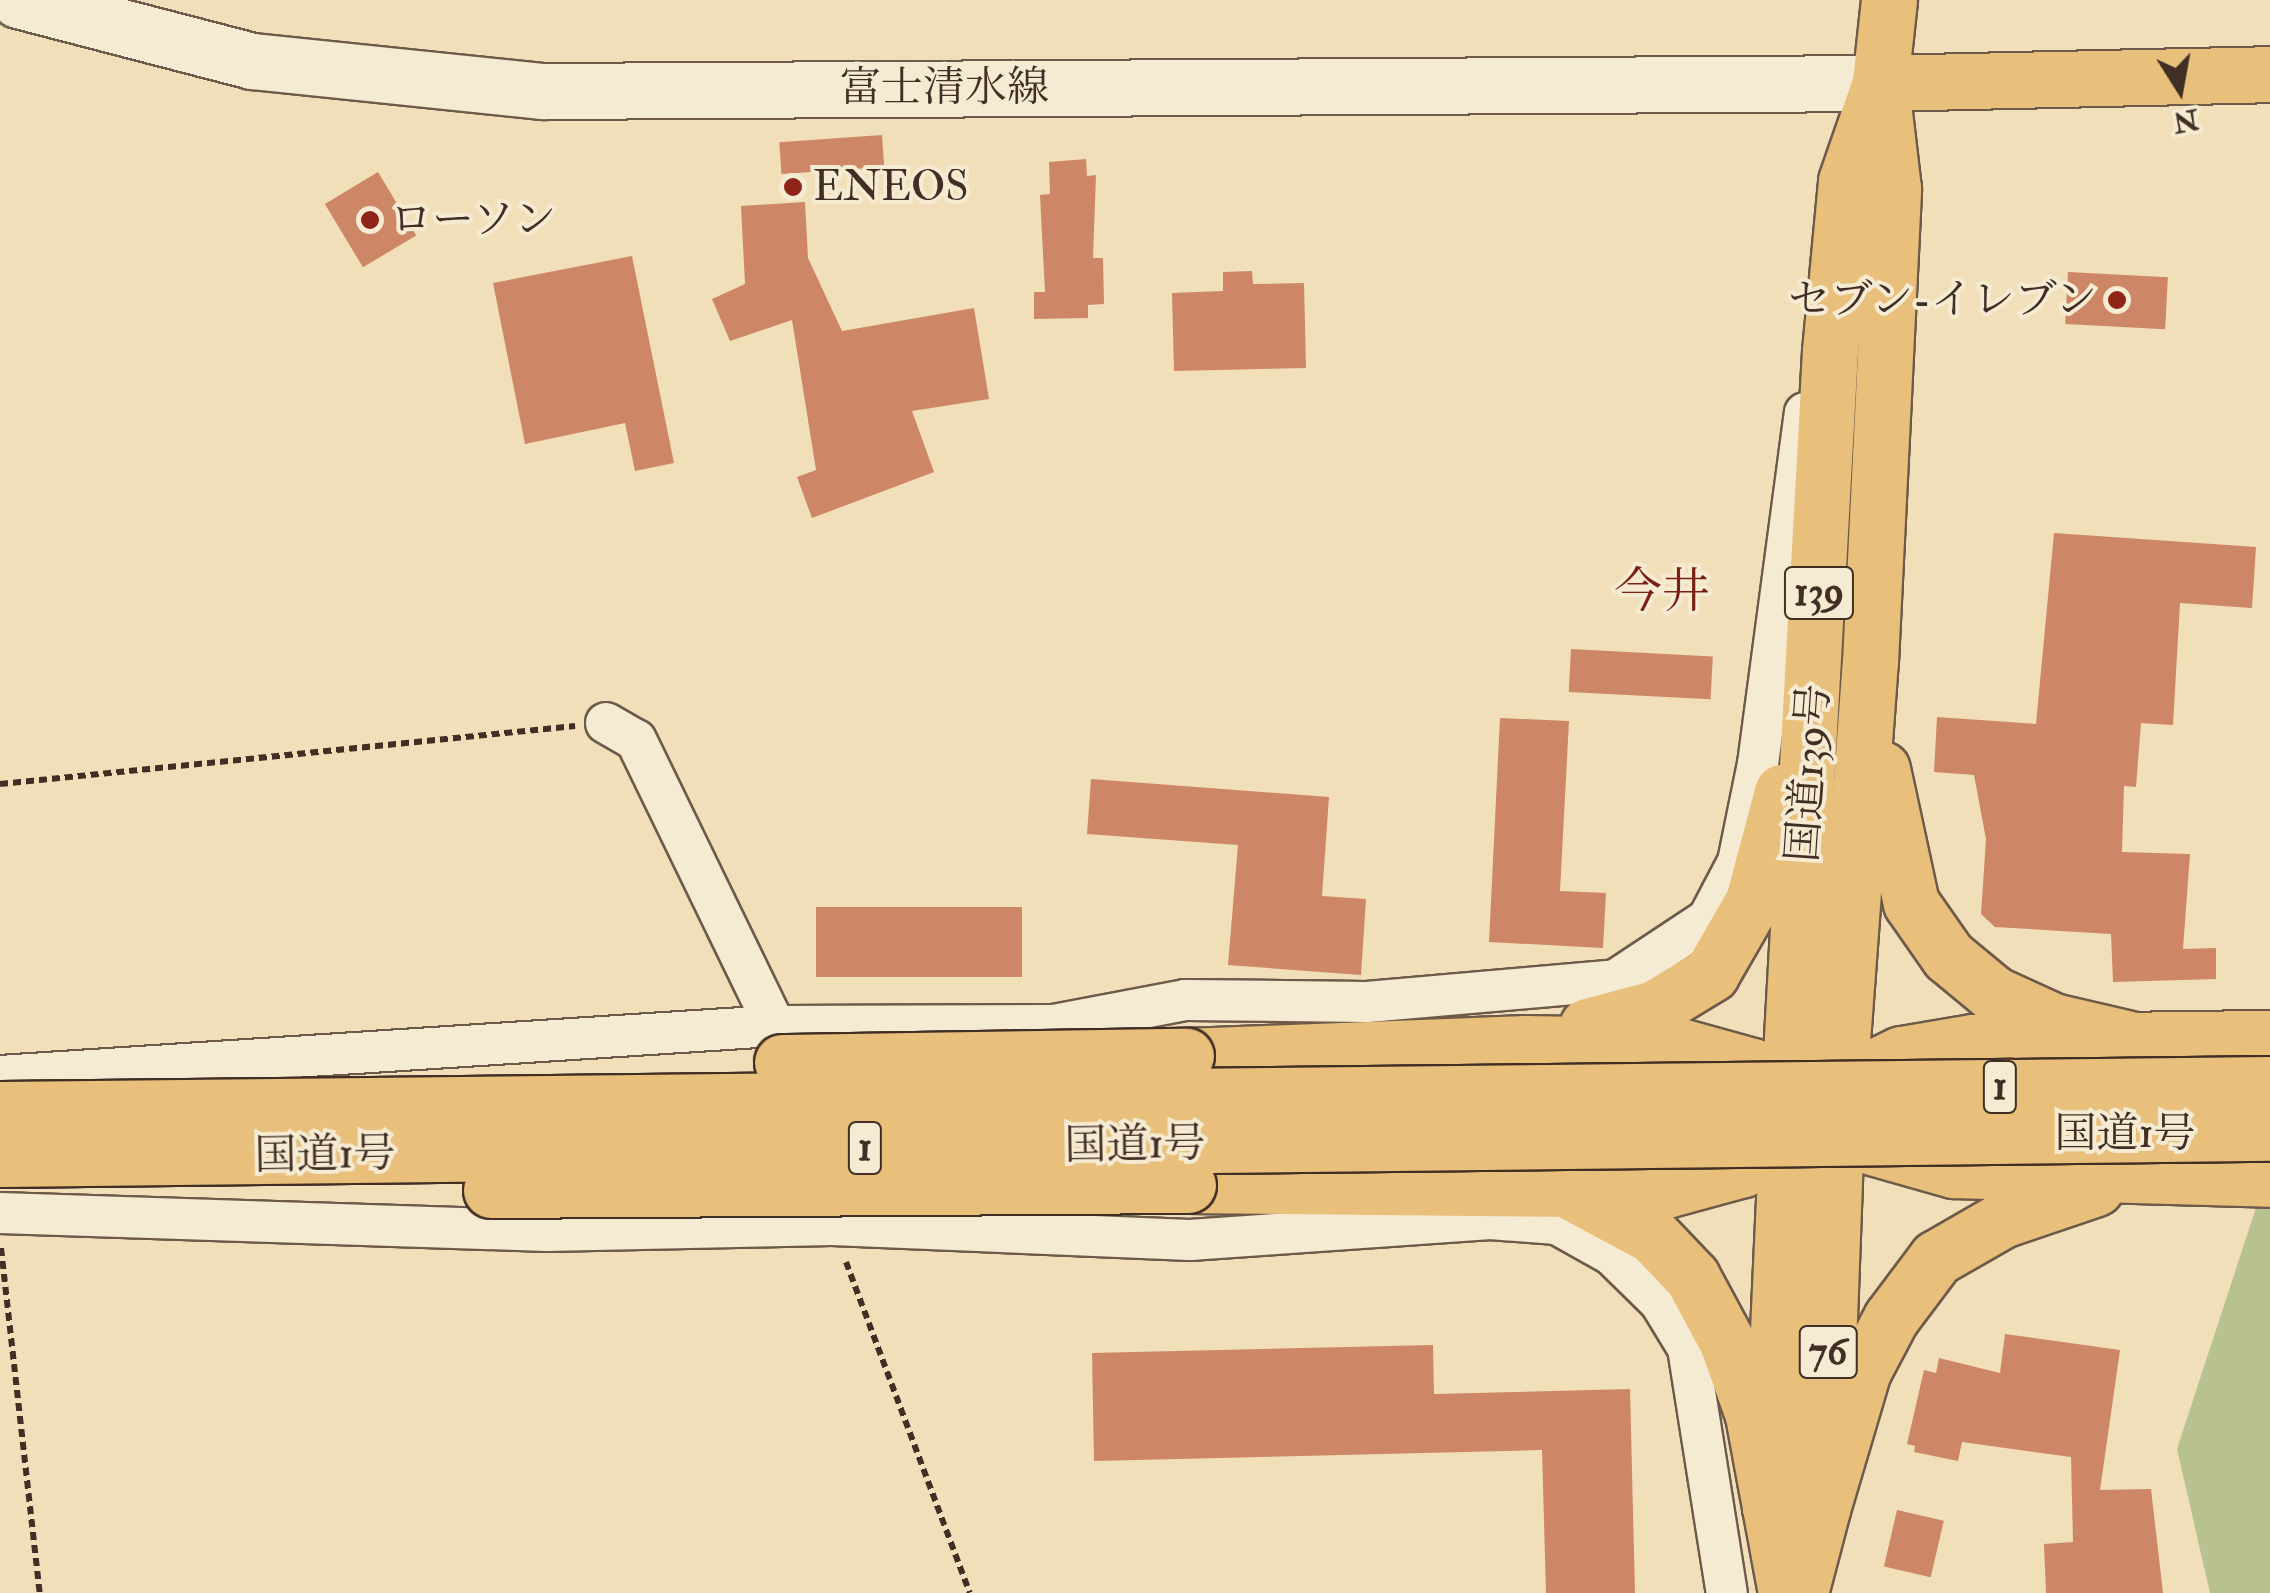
<!DOCTYPE html>
<html>
<head>
<meta charset="utf-8">
<style>
	body { margin:0 }
	#map { position:relative; width:2270px; height:1593px; overflow:hidden; background:#f0dfb9; font-family:"IM FELL Double Pica","Noto Serif JP",serif }
	div>[style] { position:absolute }
	.green>* { inset:0; background:#b8c290 }
	.building>* { inset:0; background:#cd8766; transform-origin:0 0 }
	.path>* { height:6px; margin-top:-3px; transform-origin:0; background:repeating-linear-gradient(90deg,#412e25 0 8px,transparent 0 13px) }
	.roads { filter:drop-shadow(2px 0 #6d5a4a) drop-shadow(-2px 0 #6d5a4a) drop-shadow(0 2px #6d5a4a) drop-shadow(0 -2px #6d5a4a) }
	.street>* { height:40px; margin:-20px; padding:0 20px; transform-origin:20px; border-radius:20px; background:#f5ead2 }
	.secondary>* { height:55px; margin:-27.5px; padding:0 27.5px; transform-origin:27.5px; border-radius:27.5px; background:#f5ead2 }
	.primary>* { height:55px; margin:-27.5px; padding:0 27.5px; transform-origin:27.5px; border-radius:27.5px; background:#e8c07c }
	.highway>* { height:55px; margin:-27.5px; padding:0 27.5px; transform-origin:27.5px; border-radius:27.5px; background:#e8c07c }
	.bridges { filter:drop-shadow(2px 0 #412e25) drop-shadow(-2px 0 #412e25) drop-shadow(0 2px #412e25) drop-shadow(0 -2px #412e25) }
	.highway-bridge>* { height:55px; margin:-27.5px; padding:0 27.5px; transform-origin:27.5px; border-radius:27.5px; background:#e8c07c }
	.dots>* { width:28px; height:28px; translate:-50% -50%; box-sizing:border-box; border:5px solid #f5ead2; border-radius:50% }
	span { translate:-50% -50%; white-space:nowrap; text-align:center; line-height:1.15; -webkit-text-stroke:8px #f5ead2; paint-order:stroke }
	.shield-label span { padding:2px 8px; background:#f5ead2; border:2px solid; border-radius:8px; -webkit-text-stroke-width:0 }
	.shield-label { font-size:40px; color:#412e25; font-weight:700 }
	.street-label { font-size:42px; color:#412e25 }
	.poi-label { font-size:42px; color:#412e25 }
	.left { translate:0 -50%; text-align:left }
	.right { translate:-100% -50%; text-align:right }
	.quarter-label { font-size:48px; color:#7a1f14 }
	.north { position:absolute; left:2130px; top:40px; width:100px; height:100px; -webkit-text-stroke:8px #f5ead2; paint-order:stroke; rotate:169deg; font-size:28px; font-weight:700; line-height:40px; text-align:center; color:#412e25 }
	.north::after { content:''; display:block; margin:auto; width:35px; height:45px; background:#412e25; clip-path:polygon(50% 0,100% 100%,50% 72%,0 100%) }
</style>
</head>
<body>
<div id="map">
	<div class="green">
		<i style="clip-path:polygon(2270px 1165px,2270px 1593px,2210px 1593px,2177px 1449px)"></i>
	</div>
	<div class="building">
		<i style="left:882px;top:135px;width:32px;height:103px;rotate:86deg"></i>
		<i style="clip-path:polygon(1086px 159px,1087px 176px,1096px 175px,1093px 258px,1103px 258px,1104px 304px,1088px 305px,1088px 318px,1034px 319px,1034px 292px,1045px 292px,1040px 195px,1050px 194px,1049px 162px)"></i>
		<i style="left:378px;top:172px;width:74px;height:62px;rotate:59deg"></i>
		<i style="clip-path:polygon(805px 202px,808px 258px,842px 331px,974px 308px,989px 399px,912px 411px,934px 472px,812px 518px,797px 477px,816px 470px,792px 320px,730px 341px,712px 299px,745px 284px,741px 206px)"></i>
		<i style="clip-path:polygon(632px 256px,674px 463px,635px 471px,625px 423px,525px 444px,493px 283px)"></i>
		<i style="clip-path:polygon(1252px 271px,1253px 284px,1304px 283px,1306px 368px,1174px 371px,1172px 293px,1223px 291px,1223px 272px)"></i>
		<i style="left:2068px;top:272px;width:100px;height:52px;rotate:3deg"></i>
		<i style="clip-path:polygon(2054px 533px,2256px 547px,2252px 608px,2180px 603px,2173px 725px,2141px 723px,2136px 787px,2124px 786px,2122px 852px,2190px 854px,2183px 949px,2216px 948px,2216px 979px,2113px 982px,2111px 934px,1995px 927px,1981px 914px,1986px 839px,1974px 775px,1934px 772px,1937px 717px,2036px 724px)"></i>
		<i style="left:1571px;top:649px;width:142px;height:43px;rotate:3deg"></i>
		<i style="clip-path:polygon(1500px 718px,1569px 721px,1560px 891px,1606px 893px,1603px 948px,1489px 942px)"></i>
		<i style="clip-path:polygon(1091px 779px,1329px 797px,1322px 896px,1366px 899px,1361px 975px,1228px 965px,1238px 845px,1087px 834px)"></i>
		<i style="left:1022px;top:907px;width:70px;height:206px;rotate:90deg"></i>
		<i style="clip-path:polygon(2005px 1334px,2120px 1350px,2100px 1490px,2151px 1489px,2163px 1593px,2046px 1593px,2044px 1544px,2073px 1542px,2071px 1457px,1962px 1442px,1958px 1461px,1914px 1452px,1915px 1446px,1907px 1444px,1924px 1370px,1936px 1373px,1939px 1358px,2000px 1373px)"></i>
		<i style="clip-path:polygon(1433px 1345px,1434px 1394px,1630px 1389px,1635px 1593px,1546px 1593px,1542px 1450px,1094px 1461px,1092px 1353px)"></i>
		<i style="left:1897px;top:1510px;width:48px;height:58px;rotate:13deg"></i>
	</div>
	<div class="path">
		<i style="left:0;top:784px;width:578px;rotate:-5.76deg"></i>
		<i style="left:1px;top:1248px;width:347px;rotate:83.6deg"></i>
		<i style="left:846px;top:1262px;width:353px;rotate:69.5deg"></i>
	</div>
	<div class="roads">
		<div class="street">
			<i style="left:606px;top:723px;width:34px;rotate:30deg"></i>
			<i style="left:636px;top:740px;width:332px;rotate:64.1deg"></i>
			<i style="left:0;top:1076px;width:776px;rotate:-3.7deg"></i>
			<i style="left:774px;top:1026px;width:280px;rotate:-0.2deg"></i>
			<i style="left:1054px;top:1025px;width:133px;rotate:-10.8deg"></i>
			<i style="left:1185px;top:1000px;width:182px;rotate:0.6deg"></i>
			<i style="left:1367px;top:1002px;width:250px;rotate:-5deg"></i>
			<i style="left:1616px;top:980px;width:110px;rotate:-33.5deg"></i>
			<i style="left:1708px;top:919px;width:64px;rotate:-62.2deg"></i>
			<i style="left:1738px;top:862px;width:100px;rotate:-78.5deg"></i>
			<i style="left:1758px;top:764px;width:354px;rotate:-82.4deg"></i>
			<i style="left:0;top:1213px;width:547px;rotate:1.88deg"></i>
			<i style="left:547px;top:1231px;width:285px;rotate:-1.2deg"></i>
			<i style="left:832px;top:1225px;width:358px;rotate:2.4deg"></i>
			<i style="left:1190px;top:1240px;width:301px;rotate:-4deg"></i>
			<i style="left:1490px;top:1219px;width:67px;rotate:4.3deg"></i>
			<i style="left:1557px;top:1224px;width:63px;rotate:29.4deg"></i>
			<i style="left:1612px;top:1255px;width:67px;rotate:44.4deg"></i>
			<i style="left:1660px;top:1302px;width:54px;rotate:58.7deg"></i>
			<i style="left:1688px;top:1348px;width:248px;rotate:81deg"></i>
		</div>
		<div class="secondary">
			<i style="left:18px;top:0;width:242px;rotate:14.6deg"></i>
			<i style="left:252px;top:61px;width:292px;rotate:5.9deg"></i>
			<i style="left:542px;top:91px;width:1338px;rotate:-0.34deg"></i>
		</div>
		<div class="primary">
			<i style="left:1880px;top:83px;width:83px;rotate:-83.8deg"></i>
			<i style="left:1786px;top:1593px;width:87px;rotate:-100.5deg"></i>
			<i style="left:1770px;top:1507px;width:398px;rotate:-87.4deg"></i>
			<i style="left:1800px;top:1593px;width:87px;rotate:-75.3deg"></i>
			<i style="left:1822px;top:1509px;width:400px;rotate:-87.9deg"></i>
		</div>
		<div class="highway">
			<i style="left:1880px;top:83px;width:390px;rotate:-1.3deg"></i>
			<i style="left:1882px;top:769px;width:137px;rotate:77.8deg"></i>
			<i style="left:1911px;top:903px;width:65px;rotate:55.1deg"></i>
			<i style="left:1948px;top:956px;width:60px;rotate:39.6deg"></i>
			<i style="left:1994px;top:994px;width:65px;rotate:24.6deg"></i>
			<i style="left:2053px;top:1021px;width:75px;rotate:13.1deg"></i>
			<i style="left:1587px;top:1026px;width:70px;rotate:-14.8deg"></i>
			<i style="left:1655px;top:1008px;width:66px;rotate:-31.3deg"></i>
			<i style="left:1711px;top:974px;width:84px;rotate:-60.1deg"></i>
			<i style="left:1753px;top:901px;width:113px;rotate:-75.1deg"></i>
			<i style="left:1186px;top:1056px;width:340px;rotate:-2.2deg"></i>
			<i style="left:1526px;top:1043px;width:154px;rotate:1.1deg"></i>
			<i style="left:1680px;top:1046px;width:75px;rotate:15.5deg"></i>
			<i style="left:1752px;top:1066px;width:62px;rotate:27deg"></i>
			<i style="left:1822px;top:1093px;width:88px;rotate:-26.3deg"></i>
			<i style="left:1901px;top:1054px;width:73px;rotate:-9.5deg"></i>
			<i style="left:1973px;top:1042px;width:297px;rotate:-0.8deg"></i>
			<i style="left:1788px;top:1109px;width:759px;rotate:-86.83deg"></i>
			<i style="left:1830px;top:351px;width:171px;rotate:-84.6deg"></i>
			<i style="left:1846px;top:181px;width:104px;rotate:-70.9deg"></i>
			<i style="left:1837px;top:1109px;width:448px;rotate:-85.8deg"></i>
			<i style="left:1870px;top:662px;width:474px;rotate:-87.2deg"></i>
			<i style="left:1893px;top:189px;width:94px;rotate:-96.7deg"></i>
			<i style="left:1858px;top:1143px;width:99px;rotate:15.9deg"></i>
			<i style="left:1953px;top:1170px;width:317px;rotate:1.6deg"></i>
			<i style="left:1188px;top:1185px;width:478px;rotate:0.6deg"></i>
			<i style="left:1666px;top:1190px;width:80px;rotate:-15.3deg"></i>
			<i style="left:1743px;top:1169px;width:79px;rotate:-33.1deg"></i>
			<i style="left:1573px;top:1193px;width:91px;rotate:28.3deg"></i>
			<i style="left:1653px;top:1236px;width:57px;rotate:46.4deg"></i>
			<i style="left:1692px;top:1277px;width:74px;rotate:61.7deg"></i>
			<i style="left:1727px;top:1342px;width:77px;rotate:70.4deg"></i>
			<i style="left:1753px;top:1415px;width:94px;rotate:79.5deg"></i>
			<i style="left:1822px;top:1509px;width:144px;rotate:-73.5deg"></i>
			<i style="left:1863px;top:1371px;width:60px;rotate:-62.2deg"></i>
			<i style="left:1891px;top:1318px;width:75px;rotate:-53.1deg"></i>
			<i style="left:1936px;top:1258px;width:76px;rotate:-29.9deg"></i>
			<i style="left:2002px;top:1220px;width:99px;rotate:-18.8deg"></i>
		</div>
	</div>
	<div class="bridges">
		<div class="highway-bridge">
			<i style="left:782px;top:1062px;width:404px;rotate:-0.9deg"></i>
			<i style="left:0;top:1109px;width:2270px;rotate:-0.63deg"></i>
			<i style="left:0;top:1159px;width:2270px;rotate:-0.66deg"></i>
			<i style="left:491px;top:1190px;width:697px;rotate:-0.41deg"></i>
		</div>
	</div>
	<div class="dots">
		<i style="left:793px;top:187px;background:#8f2418"></i>
		<i style="left:370px;top:220px;background:#8f2418"></i>
		<i style="left:2117px;top:300px;background:#8f2418"></i>
	</div>
	<div class="shield-label">
		<span style="left:1819px;top:593px">139</span>
		<span style="left:2000px;top:1087px">1</span>
		<span style="left:865px;top:1148px">1</span>
		<span style="left:1828px;top:1352px">76</span>
	</div>
	<div class="street-label">
		<span style="left:944px;top:88px">富士清水線</span>
		<span style="left:1809px;top:773px;rotate:-86deg">国道139号</span>
		<span style="left:2125px;top:1134px">国道1号</span>
		<span style="left:1135px;top:1145px;rotate:-1deg">国道1号</span>
		<span style="left:325px;top:1155px;rotate:-1deg">国道1号</span>
	</div>
	<div class="poi-label">
		<span class="left" style="left:813px;top:187px">ENEOS</span>
		<span class="left" style="left:390px;top:220px">ローソン</span>
		<span class="right" style="left:2097px;top:300px">セブン-イレブン</span>
	</div>
	<div class="quarter-label">
		<span style="left:1662px;top:593px">今井</span>
	</div>
	<div class="north">N</div>
</div>
</body>
</html>
